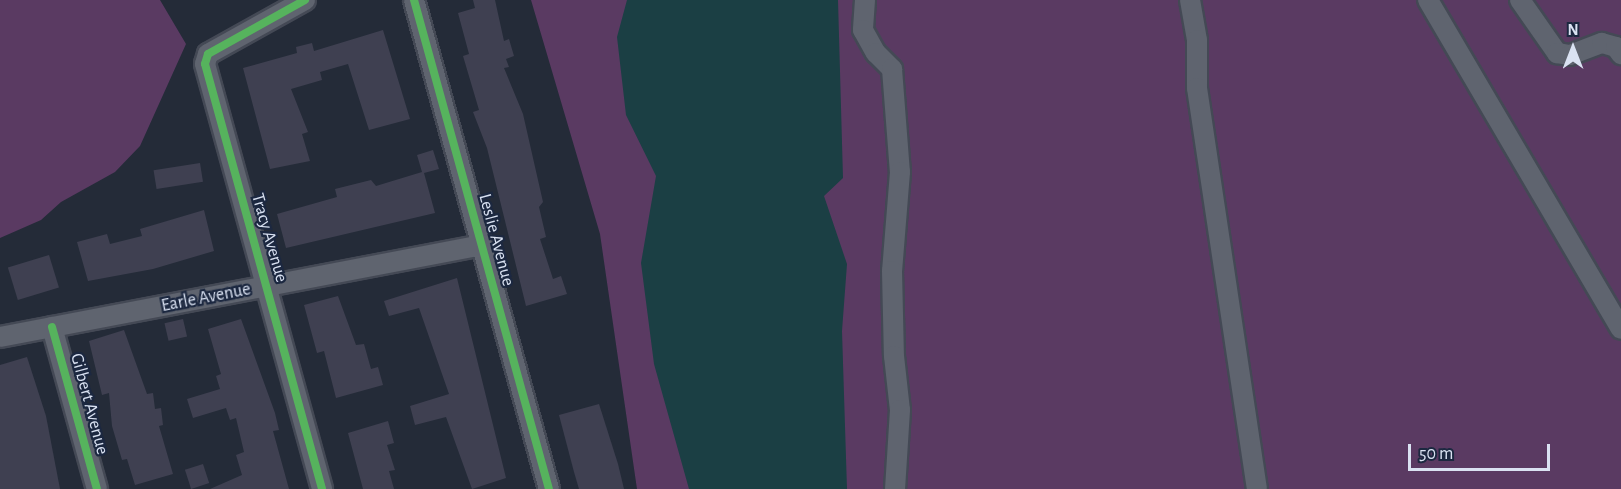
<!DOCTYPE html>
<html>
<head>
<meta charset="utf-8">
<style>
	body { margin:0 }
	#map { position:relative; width:1621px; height:489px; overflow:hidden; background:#242b38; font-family:"Alegreya Sans",sans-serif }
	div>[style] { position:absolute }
	.green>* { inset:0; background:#5a3a62 }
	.water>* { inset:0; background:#1b3f44 }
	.building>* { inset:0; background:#3f4051; transform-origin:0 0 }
	.roads { filter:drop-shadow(2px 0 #444955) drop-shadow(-2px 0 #444955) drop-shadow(0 2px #444955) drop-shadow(0 -2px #444955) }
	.minor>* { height:20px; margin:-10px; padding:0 10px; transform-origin:10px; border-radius:10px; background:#5f646f }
	.cycleway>* { height:8px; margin:-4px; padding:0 4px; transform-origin:4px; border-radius:4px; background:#56b35d }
	span { translate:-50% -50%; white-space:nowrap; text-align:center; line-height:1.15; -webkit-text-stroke:4.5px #1c2840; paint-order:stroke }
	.street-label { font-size:18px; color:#dae2f2 }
	.north { position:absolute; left:1543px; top:18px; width:60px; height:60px; -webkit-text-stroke:4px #1c2840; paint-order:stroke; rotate:0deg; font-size:16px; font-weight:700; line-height:24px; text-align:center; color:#dae2f2 }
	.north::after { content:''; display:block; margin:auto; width:21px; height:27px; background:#dae2f2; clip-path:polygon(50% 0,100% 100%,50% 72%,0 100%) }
	.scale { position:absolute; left:1408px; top:444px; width:142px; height:27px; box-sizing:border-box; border:3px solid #dae2f2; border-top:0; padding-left:8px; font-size:18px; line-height:21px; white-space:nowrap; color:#dae2f2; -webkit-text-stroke:4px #1c2840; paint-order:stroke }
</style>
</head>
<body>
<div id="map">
	<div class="green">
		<i style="clip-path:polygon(0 0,160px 0,186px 44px,140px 146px,115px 172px,61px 202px,41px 220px,0 238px)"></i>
		<i style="clip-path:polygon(531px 0,1621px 0,1621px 489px,637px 489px,600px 234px)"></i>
	</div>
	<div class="water">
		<i style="clip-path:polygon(627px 0,838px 0,843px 178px,824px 196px,847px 264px,842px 331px,847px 489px,689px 489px,654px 364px,641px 263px,656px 176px,626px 115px,617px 37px)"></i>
	</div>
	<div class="building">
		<i style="clip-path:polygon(473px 0,495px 0,504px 41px,509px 39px,514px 56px,506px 59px,509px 67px,504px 68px,523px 114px,543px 202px,539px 207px,546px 237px,540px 239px,553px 279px,561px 276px,567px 294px,526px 306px,487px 148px,473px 112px,479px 110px,463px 56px,469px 54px,458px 13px,475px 8px)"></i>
		<i style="clip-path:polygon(383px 30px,410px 119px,369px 130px,348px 64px,320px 72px,322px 80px,291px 89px,308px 132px,302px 134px,310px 161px,270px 169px,243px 68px,297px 53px,296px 47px,312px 43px,314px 51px)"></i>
		<i style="clip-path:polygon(433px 150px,439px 169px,424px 173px,435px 213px,286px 248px,277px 214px,337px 197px,335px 189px,371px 180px,376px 186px,422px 172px,417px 155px)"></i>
		<i style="left:200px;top:163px;width:19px;height:47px;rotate:81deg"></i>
		<i style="clip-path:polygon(204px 210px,214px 251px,153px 269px,88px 281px,77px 242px,107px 234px,110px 244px,142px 236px,140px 229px)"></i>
		<i style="left:49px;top:255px;width:34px;height:43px;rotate:73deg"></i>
		<i style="clip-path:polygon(457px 278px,506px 478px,472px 489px,446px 417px,415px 425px,410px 406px,449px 394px,419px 308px,389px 316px,384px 301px)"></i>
		<i style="clip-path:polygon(338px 296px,356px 345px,364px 344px,371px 369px,378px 367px,383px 385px,336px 398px,324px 351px,317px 353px,304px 305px)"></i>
		<i style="left:183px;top:319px;width:18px;height:19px;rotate:77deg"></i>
		<i style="clip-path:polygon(241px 319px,275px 413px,279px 430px,273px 431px,289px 489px,210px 489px,242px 475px,236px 455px,244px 452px,236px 418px,230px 420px,226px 408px,193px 418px,187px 399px,220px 389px,216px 376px,221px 374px,208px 329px)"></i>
		<i style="clip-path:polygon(124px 330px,147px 394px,153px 393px,155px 409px,161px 408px,163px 425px,159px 426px,173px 474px,135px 485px,127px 459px,122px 460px,112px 426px,109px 393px,102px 395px,89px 341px)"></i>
		<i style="clip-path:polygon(27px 357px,46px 416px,60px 489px,0 489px,0 365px)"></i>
		<i style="clip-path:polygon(599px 404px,618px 464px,624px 489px,579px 489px,574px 472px,559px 415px)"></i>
		<i style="clip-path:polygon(388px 421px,394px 443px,387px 445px,395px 470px,389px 471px,394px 489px,363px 489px,348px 433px)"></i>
		<i style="left:203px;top:464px;width:20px;height:19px;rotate:72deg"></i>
	</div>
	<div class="roads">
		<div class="minor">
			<i style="left:305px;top:0;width:111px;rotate:150.9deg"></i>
			<i style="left:208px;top:54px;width:10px;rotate:107deg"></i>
			<i style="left:205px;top:64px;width:441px;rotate:74.6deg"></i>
			<i style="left:414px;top:0;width:507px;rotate:74.57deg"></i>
			<i style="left:865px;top:0;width:30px;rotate:94deg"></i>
			<i style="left:863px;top:30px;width:26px;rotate:61deg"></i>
			<i style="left:876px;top:53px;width:23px;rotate:45deg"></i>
			<i style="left:892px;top:69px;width:103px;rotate:85.6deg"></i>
			<i style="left:900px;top:172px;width:99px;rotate:94.6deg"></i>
			<i style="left:892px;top:271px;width:85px;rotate:88.7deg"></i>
			<i style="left:894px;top:356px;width:54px;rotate:83.7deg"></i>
			<i style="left:900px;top:410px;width:79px;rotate:93.6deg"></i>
			<i style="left:1190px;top:0;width:41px;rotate:80.1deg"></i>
			<i style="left:1197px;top:40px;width:48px;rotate:90deg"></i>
			<i style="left:1197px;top:88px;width:405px;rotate:81.5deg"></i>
			<i style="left:1428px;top:0;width:381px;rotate:59.6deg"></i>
			<i style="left:1520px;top:0;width:65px;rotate:55.1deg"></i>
			<i style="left:1557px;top:53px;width:13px;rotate:9deg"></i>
			<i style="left:1570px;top:55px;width:34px;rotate:-21deg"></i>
			<i style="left:1602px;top:43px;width:15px;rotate:16deg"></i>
			<i style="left:1616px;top:47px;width:9px;rotate:54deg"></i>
			<i style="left:52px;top:327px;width:168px;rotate:74.5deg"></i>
			<i style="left:0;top:337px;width:491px;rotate:-10.8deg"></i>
		</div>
	</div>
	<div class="cycleway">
		<i style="left:305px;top:0;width:111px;rotate:150.9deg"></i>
		<i style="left:208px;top:54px;width:10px;rotate:107deg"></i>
		<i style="left:205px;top:64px;width:441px;rotate:74.6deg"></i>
		<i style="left:414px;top:0;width:507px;rotate:74.57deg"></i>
		<i style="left:52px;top:327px;width:168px;rotate:74.5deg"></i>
	</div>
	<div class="street-label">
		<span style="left:269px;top:238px;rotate:74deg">Tracy Avenue</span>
		<span style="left:496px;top:240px;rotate:75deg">Leslie Avenue</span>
		<span style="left:206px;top:298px;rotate:-11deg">Earle Avenue</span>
		<span style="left:89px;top:404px;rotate:75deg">Gilbert Avenue</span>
	</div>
	<div class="north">N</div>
	<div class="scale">50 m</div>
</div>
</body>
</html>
